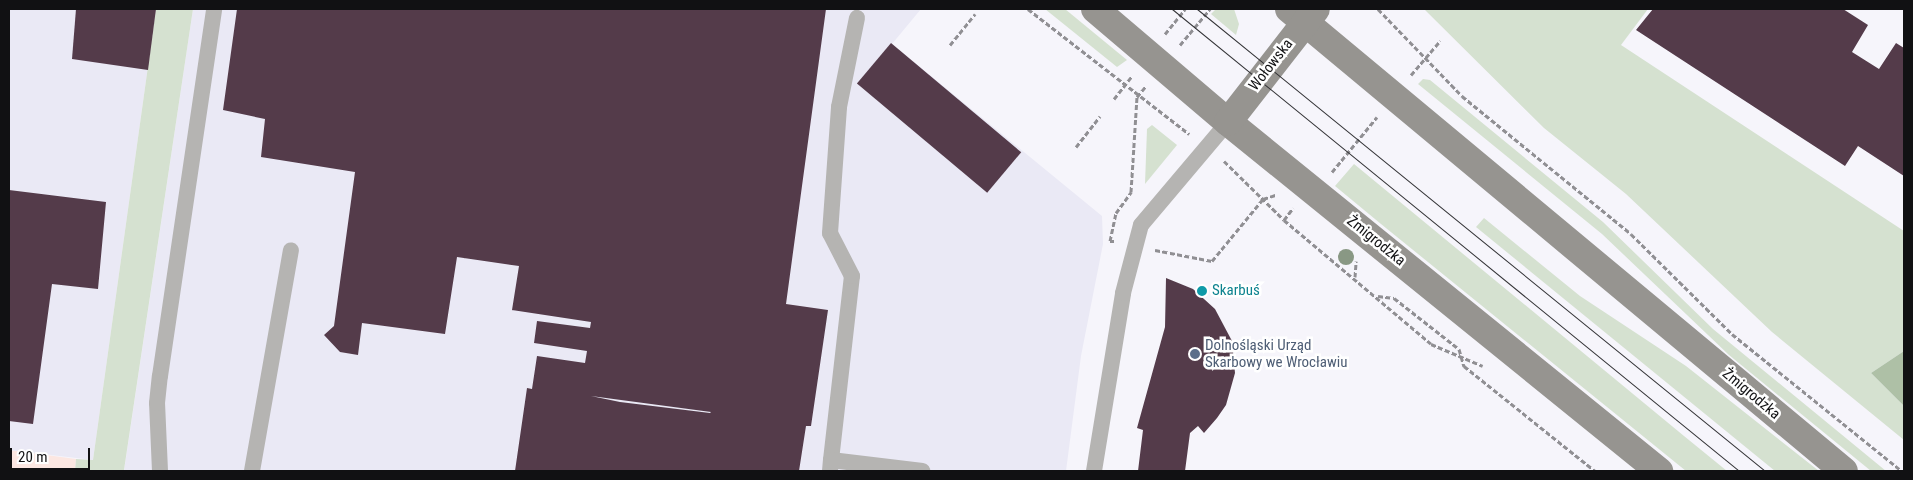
<!DOCTYPE html>
<html>
<head>
<meta charset="utf-8">
<style>
	body { margin:0 }
	#map { position:relative; width:1913px; height:480px; overflow:hidden; background:#f6f5fb; font-family:"Roboto Condensed",sans-serif }
	div>[style] { position:absolute }
	.commercial>* { inset:0; background:#fce7e2 }
	.built>* { inset:0; background:#eae9f5 }
	.green>* { inset:0; background:#d5e1d0 }
	.forest>* { inset:0; background:#aec0a6 }
	.building>* { inset:0; background:#543b4a; transform-origin:0 0 }
	.path>* { height:3px; margin-top:-1.5px; transform-origin:0; background:repeating-linear-gradient(90deg,#908f93 0 5px,transparent 0 7.5px) }
	.lane>* { height:16px; margin:-8px; padding:0 8px; transform-origin:8px; border-radius:8px; background:#b5b4b2 }
	.secondary>* { height:28px; margin:-14px; padding:0 14px; transform-origin:14px; border-radius:14px; background:#969490 }
	.tram>* { height:1px; margin:-0.5px; padding:0 0.5px; transform-origin:0.5px; border-radius:0.5px; background:#333336 }
	.trees>* { width:16px; height:16px; margin:-8px; border-radius:50%; background:#899884 }
	.dots>* { width:14px; height:14px; translate:-50% -50%; box-sizing:border-box; border:2px solid #fff; border-radius:50% }
	span { translate:-50% -50%; white-space:nowrap; text-align:center; line-height:1.15; -webkit-text-stroke:5px #fff; paint-order:stroke }
	.street-label { font-size:15px; color:#111113 }
	.culture-label { font-size:15px; color:#0d838f }
	.left { translate:0 -50%; text-align:left }
	.service-label { font-size:15px; color:#4e5e75 }
	.frame { position:absolute; inset:0; border:10px solid #111113; pointer-events:none }
	.scale { position:absolute; left:10px; top:448px; width:80px; height:22px; box-sizing:border-box; border:2px solid #111113; border-top:0; padding-left:6px; font-size:15px; line-height:18px; white-space:nowrap; color:#111113; -webkit-text-stroke:4px #fff; paint-order:stroke }
</style>
</head>
<body>
<div id="map">
	<div class="commercial">
		<i style="clip-path:polygon(9px 450px,76px 459px,75px 471px,9px 471px)"></i>
	</div>
	<div class="built">
		<i style="clip-path:polygon(9px 9px,156px 9px,93px 460px,9px 450px)"></i>
		<i style="clip-path:polygon(193px 9px,921px 9px,892px 44px,1102px 216px,1103px 244px,1081px 356px,1066px 471px,124px 471px)"></i>
	</div>
	<div class="green">
		<i style="clip-path:polygon(156px 9px,193px 9px,124px 470px,75px 471px,76px 459px,93px 460px)"></i>
		<i style="clip-path:polygon(1045px 9px,1065px 9px,1127px 60px,1117px 67px)"></i>
		<i style="clip-path:polygon(1216px 9px,1234px 9px,1239px 24px,1236px 35px,1211px 14px)"></i>
		<i style="clip-path:polygon(1424px 9px,1648px 9px,1621px 45px,1904px 231px,1904px 351px,1871px 373px,1904px 406px,1904px 440px,1772px 332px,1626px 194px,1544px 128px)"></i>
		<i style="clip-path:polygon(1423px 79px,1430px 80px,1603px 222px,1713px 329px,1886px 471px,1871px 471px,1729px 355px,1602px 234px,1418px 84px)"></i>
		<i style="clip-path:polygon(1152px 125px,1177px 145px,1145px 184px,1147px 129px)"></i>
		<i style="clip-path:polygon(1354px 164px,1684px 436px,1727px 471px,1686px 471px,1381px 224px,1335px 186px)"></i>
		<i style="clip-path:polygon(1484px 218px,1580px 296px,1686px 366px,1819px 471px,1775px 471px,1476px 227px)"></i>
	</div>
	<div class="forest">
		<i style="clip-path:polygon(1904px 351px,1904px 406px,1871px 373px)"></i>
	</div>
	<div class="building">
		<i style="clip-path:polygon(76px 9px,156px 9px,148px 70px,72px 59px)"></i>
		<i style="clip-path:polygon(evenodd,237px 9px,826px 9px,786px 304px,828px 310px,811px 426px,806px 426px,799px 471px,515px 471px,527px 388px,532px 389px,537px 356px,585px 363px,587px 351px,534px 343px,537px 321px,590px 328px,591px 322px,512px 310px,519px 266px,457px 257px,445px 334px,362px 323px,358px 355px,340px 352px,324px 335px,334px 326px,355px 172px,261px 157px,265px 119px,223px 110px,237px 9px,591px 396px,711px 412px,710px 413px,620px 402px,591px 396px)"></i>
		<i style="clip-path:polygon(1653px 9px,1843px 9px,1868px 25px,1852px 52px,1879px 69px,1896px 43px,1904px 48px,1904px 176px,1858px 146px,1845px 166px,1636px 30px)"></i>
		<i style="left:891px;top:43px;width:170px;height:53px;rotate:40deg"></i>
		<i style="clip-path:polygon(9px 190px,106px 202px,98px 289px,52px 284px,33px 424px,9px 421px)"></i>
		<i style="clip-path:polygon(1166px 278px,1193px 289px,1215px 309px,1232px 341px,1235px 373px,1226px 405px,1217px 418px,1204px 433px,1198px 426px,1190px 433px,1185px 471px,1138px 471px,1143px 430px,1137px 428px,1165px 327px)"></i>
	</div>
	<div class="path">
		<i style="left:1028px;top:9px;width:204px;rotate:37.8deg"></i>
		<i style="left:1378px;top:9px;width:121px;rotate:46deg"></i>
		<i style="left:1462px;top:96px;width:218px;rotate:39.2deg"></i>
		<i style="left:1631px;top:234px;width:142px;rotate:44.7deg"></i>
		<i style="left:1732px;top:334px;width:218px;rotate:38.9deg"></i>
		<i style="left:1165px;top:34px;width:32px;rotate:-51deg"></i>
		<i style="left:950px;top:45px;width:40px;rotate:-51deg"></i>
		<i style="left:1180px;top:45px;width:47px;rotate:-50.2deg"></i>
		<i style="left:1411px;top:75px;width:45px;rotate:-49.5deg"></i>
		<i style="left:1114px;top:99px;width:29px;rotate:-52deg"></i>
		<i style="left:1076px;top:147px;width:39px;rotate:-52deg"></i>
		<i style="left:1224px;top:161px;width:84px;rotate:44.5deg"></i>
		<i style="left:1284px;top:220px;width:192px;rotate:40.1deg"></i>
		<i style="left:1431px;top:344px;width:56px;rotate:22.9deg"></i>
		<i style="left:1332px;top:172px;width:71px;rotate:-50.7deg"></i>
		<i style="left:1284px;top:220px;width:15px;rotate:-53deg"></i>
		<i style="left:1114px;top:241px;width:4px;rotate:180deg"></i>
		<i style="left:1110px;top:241px;width:29px;rotate:-78deg"></i>
		<i style="left:1116px;top:213px;width:26px;rotate:-54deg"></i>
		<i style="left:1131px;top:192px;width:95px;rotate:-86.4deg"></i>
		<i style="left:1137px;top:97px;width:14px;rotate:-51deg"></i>
		<i style="left:1155px;top:250px;width:58px;rotate:10.9deg"></i>
		<i style="left:1212px;top:261px;width:80px;rotate:-50.6deg"></i>
		<i style="left:1263px;top:199px;width:13px;rotate:-18deg"></i>
		<i style="left:1355px;top:277px;width:16px;rotate:-86deg"></i>
		<i style="left:1378px;top:296px;width:16px;rotate:7deg"></i>
		<i style="left:1394px;top:298px;width:83px;rotate:38.1deg"></i>
		<i style="left:1459px;top:349px;width:18px;rotate:74deg"></i>
		<i style="left:1464px;top:366px;width:168px;rotate:38.7deg"></i>
	</div>
	<div class="lane">
		<i style="left:831px;top:460px;width:185px;rotate:-83.5deg"></i>
		<i style="left:852px;top:276px;width:48px;rotate:-117.1deg"></i>
		<i style="left:830px;top:233px;width:126px;rotate:-85.9deg"></i>
		<i style="left:839px;top:107px;width:91px;rotate:-78.6deg"></i>
		<i style="left:160px;top:471px;width:68px;rotate:-92.5deg"></i>
		<i style="left:157px;top:403px;width:27px;rotate:-84deg"></i>
		<i style="left:160px;top:376px;width:371px;rotate:-81.6deg"></i>
		<i style="left:252px;top:471px;width:224px;rotate:-80deg"></i>
		<i style="left:830px;top:471px;width:11px;rotate:-85deg"></i>
		<i style="left:831px;top:460px;width:92px;rotate:6.9deg"></i>
		<i style="left:1094px;top:471px;width:180px;rotate:-80.7deg"></i>
		<i style="left:1123px;top:293px;width:70px;rotate:-75.2deg"></i>
		<i style="left:1141px;top:225px;width:135px;rotate:-49.8deg"></i>
	</div>
	<div class="secondary">
		<i style="left:1095px;top:9px;width:175px;rotate:40.4deg"></i>
		<i style="left:1228px;top:122px;width:555px;rotate:39deg"></i>
		<i style="left:1289px;top:9px;width:722px;rotate:39.78deg"></i>
		<i style="left:1228px;top:122px;width:143px;rotate:-52.1deg"></i>
	</div>
	<div class="tram">
		<i style="left:1172px;top:9px;width:731px;rotate:39.17deg"></i>
		<i style="left:1197px;top:9px;width:732px;rotate:39.12deg"></i>
	</div>
	<div class="trees">
		<i style="left:1346px;top:257px"></i>
	</div>
	<div class="dots">
		<i style="left:1202px;top:291px;background:#0f9aa8"></i>
		<i style="left:1195px;top:354px;background:#5c6f8a"></i>
	</div>
	<div class="street-label">
		<span style="left:1271px;top:65px;rotate:-52deg">Wołowska</span>
		<span style="left:1376px;top:241px;rotate:39deg">Żmigrodzka</span>
		<span style="left:1751px;top:394px;rotate:40deg">Żmigrodzka</span>
	</div>
	<div class="culture-label">
		<span class="left" style="left:1212px;top:291px">Skarbuś</span>
	</div>
	<div class="service-label">
		<span class="left" style="left:1205px;top:354px">Dolnośląski Urząd<br>Skarbowy we Wrocławiu</span>
	</div>
	<div class="frame"></div>
	<div class="scale">20 m</div>
</div>
</body>
</html>
